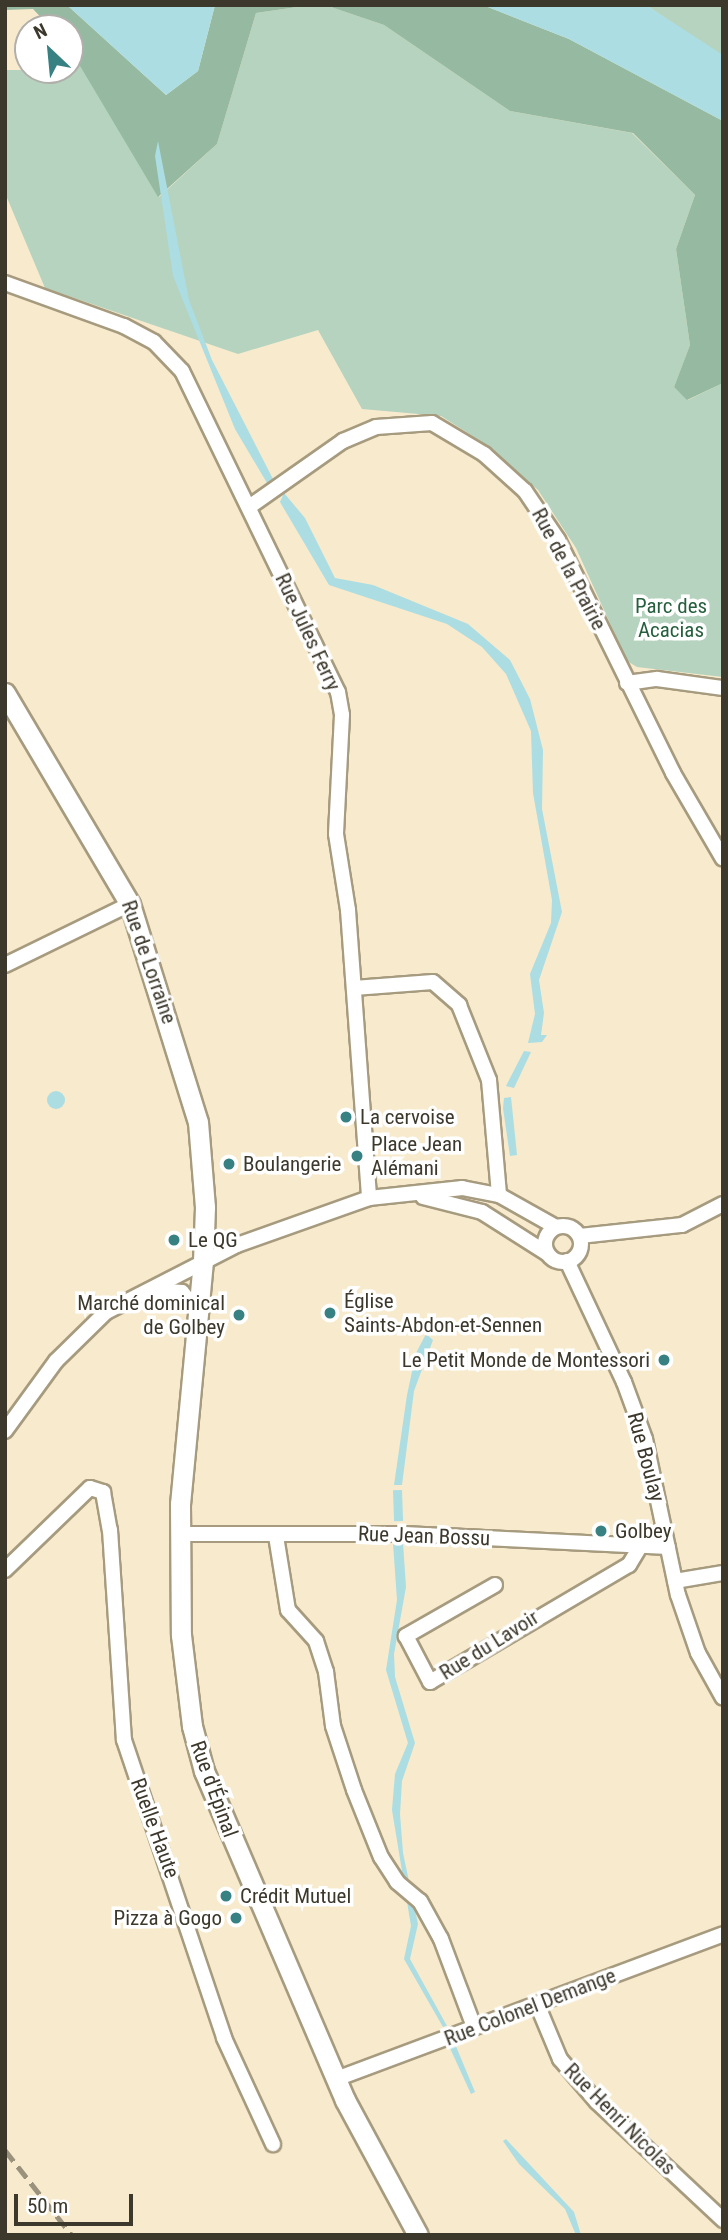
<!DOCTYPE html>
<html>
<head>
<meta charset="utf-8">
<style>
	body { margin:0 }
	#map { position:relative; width:728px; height:2240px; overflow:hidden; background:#f7eacd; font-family:"Roboto Condensed",sans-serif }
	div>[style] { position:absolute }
	.green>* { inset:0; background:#b5d3be }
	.forest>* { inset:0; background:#96baa1 }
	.water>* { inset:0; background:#abdde2; transform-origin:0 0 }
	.round { border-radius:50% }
	.roads { filter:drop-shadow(2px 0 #a79b7f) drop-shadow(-2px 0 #a79b7f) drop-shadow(0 2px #a79b7f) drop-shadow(0 -2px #a79b7f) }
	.street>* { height:14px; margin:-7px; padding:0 7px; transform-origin:7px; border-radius:7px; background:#fff }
	.street>.ring { margin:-7px; padding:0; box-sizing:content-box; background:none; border:14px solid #fff; border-radius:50% }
	.secondary>* { height:19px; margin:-9.5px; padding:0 9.5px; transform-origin:9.5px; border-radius:9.5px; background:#fff }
	.rail>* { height:4.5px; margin-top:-2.25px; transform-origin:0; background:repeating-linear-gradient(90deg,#9b927d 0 14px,transparent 0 21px) }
	.dots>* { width:19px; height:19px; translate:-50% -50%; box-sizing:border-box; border:4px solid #fff; border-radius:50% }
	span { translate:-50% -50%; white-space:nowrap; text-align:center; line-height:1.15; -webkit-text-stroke:7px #fff; paint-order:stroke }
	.street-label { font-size:21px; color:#3d382c }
	.park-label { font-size:21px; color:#265f3d }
	.poi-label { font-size:21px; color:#3d382c }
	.left { translate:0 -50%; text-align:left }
	.right { translate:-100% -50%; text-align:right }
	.frame { position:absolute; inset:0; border:7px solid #3d382c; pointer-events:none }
	.north { position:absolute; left:14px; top:14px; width:70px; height:70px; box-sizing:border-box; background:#fff; border:2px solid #b1afab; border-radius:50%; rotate:334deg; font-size:19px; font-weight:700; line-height:28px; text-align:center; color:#3d382c }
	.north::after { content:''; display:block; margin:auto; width:24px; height:32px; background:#388183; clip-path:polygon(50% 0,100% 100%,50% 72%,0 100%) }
	.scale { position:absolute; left:14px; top:2194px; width:119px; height:32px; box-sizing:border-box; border:4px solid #3d382c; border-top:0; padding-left:9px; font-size:21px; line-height:24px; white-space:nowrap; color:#3d382c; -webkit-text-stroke:5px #fff; paint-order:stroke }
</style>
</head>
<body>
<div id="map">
	<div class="green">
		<i style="clip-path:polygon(311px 5px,325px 5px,384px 25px,510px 111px,632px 133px,695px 195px,676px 249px,690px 345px,674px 387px,688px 400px,723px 383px,723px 677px,637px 667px,627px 661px,576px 548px,538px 490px,490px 447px,441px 416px,362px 409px,318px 330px,238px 354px,45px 288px,5px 193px,5px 70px,70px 70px,70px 62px,81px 61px,159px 197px,217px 144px,256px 13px)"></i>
		<i style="clip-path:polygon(646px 5px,723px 5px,723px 55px,720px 55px)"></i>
	</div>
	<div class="forest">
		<i style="clip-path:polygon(5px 5px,67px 5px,166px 95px,198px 71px,215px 5px,311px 5px,256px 13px,217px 144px,158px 197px,70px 49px,70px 28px,51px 28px,33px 9px,5px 10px)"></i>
		<i style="clip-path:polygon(325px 5px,483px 5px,569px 39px,723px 121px,723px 383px,687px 400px,674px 387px,690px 345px,676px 249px,695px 195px,633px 133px,510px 111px,384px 25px)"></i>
	</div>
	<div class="water">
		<i style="clip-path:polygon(67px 5px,215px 5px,198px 71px,166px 95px)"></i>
		<i style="clip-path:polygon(483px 5px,646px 5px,723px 55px,723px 121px,569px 39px)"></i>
		<i style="clip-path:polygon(158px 141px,189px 300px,212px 360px,273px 479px,267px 483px,235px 429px,173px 276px,155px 156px)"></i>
		<i style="clip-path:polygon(284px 493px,305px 518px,335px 578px,373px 585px,468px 624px,510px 660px,530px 699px,543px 750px,542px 809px,562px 912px,539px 980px,544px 1013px,541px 1035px,547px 1035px,542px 1042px,528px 1043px,535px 1014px,530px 974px,551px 923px,552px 900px,533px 793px,531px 731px,506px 674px,482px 647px,447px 624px,329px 585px,280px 502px)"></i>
		<i style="clip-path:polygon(524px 1051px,531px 1052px,514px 1088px,506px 1086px)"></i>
		<i class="round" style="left:47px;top:1091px;width:18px;height:18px"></i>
		<i style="clip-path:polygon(511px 1097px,517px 1155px,510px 1156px,503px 1108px,504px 1098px)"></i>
		<i style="clip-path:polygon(426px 1334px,433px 1340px,414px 1391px,402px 1485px,394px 1485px,407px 1395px,416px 1353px)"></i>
		<i style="left:402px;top:1490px;width:31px;height:9px;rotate:88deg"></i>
		<i style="clip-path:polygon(393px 1543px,403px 1543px,406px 1587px,394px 1654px,395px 1677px,415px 1743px,402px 1781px,400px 1814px,403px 1853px,418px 1924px,410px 1959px,447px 2026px,443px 2027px,404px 1959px,411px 1926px,392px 1810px,395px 1774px,408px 1743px,386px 1670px,397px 1600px)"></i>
		<i style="clip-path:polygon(455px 2044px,475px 2092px,471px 2094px,449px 2046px)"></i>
		<i style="clip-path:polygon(506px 2139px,574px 2212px,581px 2235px,576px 2235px,565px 2209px,519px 2164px,503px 2141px)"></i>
	</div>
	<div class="roads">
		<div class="street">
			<i style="left:5px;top:283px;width:127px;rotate:19.9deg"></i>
			<i style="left:124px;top:326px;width:34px;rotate:28deg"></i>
			<i style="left:154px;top:342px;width:40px;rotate:46deg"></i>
			<i style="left:182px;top:371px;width:357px;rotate:64.1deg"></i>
			<i style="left:338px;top:692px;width:23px;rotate:80deg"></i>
			<i style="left:342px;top:715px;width:119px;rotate:92.9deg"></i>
			<i style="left:336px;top:834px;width:77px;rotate:81deg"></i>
			<i style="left:348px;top:910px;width:289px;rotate:85.8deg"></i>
			<i style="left:249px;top:507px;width:115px;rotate:-35.1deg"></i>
			<i style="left:343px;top:441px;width:36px;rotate:-23deg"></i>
			<i style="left:376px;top:427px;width:56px;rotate:-4.1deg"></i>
			<i style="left:432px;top:423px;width:61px;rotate:30.8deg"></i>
			<i style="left:484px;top:454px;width:55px;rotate:42.1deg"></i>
			<i style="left:525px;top:491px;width:59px;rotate:56deg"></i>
			<i style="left:558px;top:540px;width:260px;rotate:63.7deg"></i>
			<i style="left:673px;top:773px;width:99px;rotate:59.8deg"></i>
			<i style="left:627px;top:683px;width:30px;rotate:-8deg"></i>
			<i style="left:657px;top:679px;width:67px;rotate:7.8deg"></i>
			<i style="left:5px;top:965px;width:139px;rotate:-26deg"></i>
			<i style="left:354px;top:988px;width:79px;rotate:-4.3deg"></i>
			<i style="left:433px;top:982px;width:35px;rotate:41deg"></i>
			<i style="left:459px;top:1005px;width:81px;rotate:68.2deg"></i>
			<i style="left:489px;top:1080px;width:115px;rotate:85deg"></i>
			<i style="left:423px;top:1197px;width:61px;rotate:14.3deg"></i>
			<i style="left:482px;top:1212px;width:78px;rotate:32.5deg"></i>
			<i class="ring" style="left:545px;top:1226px;width:22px;height:22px"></i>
			<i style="left:580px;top:1236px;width:103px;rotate:-6.2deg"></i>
			<i style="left:682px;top:1225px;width:46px;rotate:-27.1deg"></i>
			<i style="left:567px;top:1261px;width:134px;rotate:64.8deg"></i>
			<i style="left:624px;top:1382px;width:61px;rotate:69.8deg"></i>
			<i style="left:645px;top:1439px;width:159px;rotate:78.1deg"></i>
			<i style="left:678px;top:1595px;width:61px;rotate:71deg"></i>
			<i style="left:698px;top:1653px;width:51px;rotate:60.9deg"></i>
			<i style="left:152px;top:1290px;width:30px;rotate:4deg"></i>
			<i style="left:182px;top:1292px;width:28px;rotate:52deg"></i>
			<i style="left:5px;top:1431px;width:87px;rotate:-53.9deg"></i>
			<i style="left:56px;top:1361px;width:70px;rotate:-44.4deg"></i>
			<i style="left:106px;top:1312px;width:147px;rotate:-27.1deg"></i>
			<i style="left:237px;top:1245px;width:140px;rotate:-19.6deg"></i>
			<i style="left:369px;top:1198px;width:94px;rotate:-6.1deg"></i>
			<i style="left:462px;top:1188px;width:38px;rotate:11deg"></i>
			<i style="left:499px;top:1195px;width:65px;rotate:29.3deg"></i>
			<i style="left:180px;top:1534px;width:224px"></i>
			<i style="left:404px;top:1534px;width:264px;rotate:2.8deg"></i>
			<i style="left:276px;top:1536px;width:75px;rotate:80.8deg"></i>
			<i style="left:288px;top:1610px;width:42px;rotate:47.9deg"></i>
			<i style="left:316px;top:1641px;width:33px;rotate:72deg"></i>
			<i style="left:326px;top:1672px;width:54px;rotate:82.6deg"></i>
			<i style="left:333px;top:1726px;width:67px;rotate:71.8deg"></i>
			<i style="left:354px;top:1790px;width:72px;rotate:68.1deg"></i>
			<i style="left:381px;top:1857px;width:30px;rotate:57deg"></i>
			<i style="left:397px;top:1882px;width:30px;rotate:40deg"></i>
			<i style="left:420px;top:1901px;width:43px;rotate:61.1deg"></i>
			<i style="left:441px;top:1939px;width:94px;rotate:69.4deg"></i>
			<i style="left:5px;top:1570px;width:118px;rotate:-44deg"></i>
			<i style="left:90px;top:1488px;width:14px;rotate:17deg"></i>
			<i style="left:103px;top:1492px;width:39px;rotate:80deg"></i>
			<i style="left:110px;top:1530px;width:210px;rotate:86.2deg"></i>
			<i style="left:124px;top:1740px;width:314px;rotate:71.4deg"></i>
			<i style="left:224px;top:2038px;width:117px;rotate:65.2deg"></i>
			<i style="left:675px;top:1581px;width:49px;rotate:-9.5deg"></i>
			<i style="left:495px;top:1585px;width:103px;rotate:150.2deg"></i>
			<i style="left:406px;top:1636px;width:52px;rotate:62.4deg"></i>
			<i style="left:430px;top:1682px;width:231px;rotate:-30.5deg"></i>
			<i style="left:629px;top:1565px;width:21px;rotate:-59deg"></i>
			<i style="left:537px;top:2004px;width:60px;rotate:67.3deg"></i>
			<i style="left:560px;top:2059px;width:57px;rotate:49.3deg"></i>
			<i style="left:597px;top:2102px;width:173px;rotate:43.1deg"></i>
			<i style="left:336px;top:2079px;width:413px;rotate:-20.5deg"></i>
		</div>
		<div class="secondary">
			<i style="left:5px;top:693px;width:245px;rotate:59.4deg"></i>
			<i style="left:130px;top:904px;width:228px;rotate:72.7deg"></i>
			<i style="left:198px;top:1122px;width:85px;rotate:85.3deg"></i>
			<i style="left:205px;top:1207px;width:54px;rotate:92.1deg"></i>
			<i style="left:203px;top:1261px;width:244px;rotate:95.4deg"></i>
			<i style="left:180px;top:1504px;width:131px;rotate:89.6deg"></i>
			<i style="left:181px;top:1635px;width:92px;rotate:83.1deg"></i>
			<i style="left:192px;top:1726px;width:47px;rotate:75.1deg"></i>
			<i style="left:204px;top:1771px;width:358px;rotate:66.8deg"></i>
			<i style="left:345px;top:2100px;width:153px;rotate:61.6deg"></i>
		</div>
	</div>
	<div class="rail">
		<i style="left:5px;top:2150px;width:108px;rotate:51.8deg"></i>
	</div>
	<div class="dots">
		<i style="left:346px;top:1117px;background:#388183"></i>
		<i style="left:357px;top:1156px;background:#388183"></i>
		<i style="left:229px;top:1164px;background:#388183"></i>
		<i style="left:174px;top:1240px;background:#388183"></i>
		<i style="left:330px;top:1313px;background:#388183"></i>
		<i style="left:239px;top:1315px;background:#388183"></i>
		<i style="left:664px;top:1360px;background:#388183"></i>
		<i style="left:601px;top:1531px;background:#388183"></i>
		<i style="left:226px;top:1896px;background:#388183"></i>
		<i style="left:236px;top:1918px;background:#388183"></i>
	</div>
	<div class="street-label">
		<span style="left:569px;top:569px;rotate:62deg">Rue de la Prairie</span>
		<span style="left:308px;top:632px;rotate:65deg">Rue Jules Ferry</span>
		<span style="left:149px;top:962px;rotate:71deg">Rue de Lorraine</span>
		<span style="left:646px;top:1457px;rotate:75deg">Rue Boulay</span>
		<span style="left:424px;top:1536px;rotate:2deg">Rue Jean Bossu</span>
		<span style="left:489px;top:1645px;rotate:-32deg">Rue du Lavoir</span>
		<span style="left:214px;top:1789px;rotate:70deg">Rue d'Épinal</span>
		<span style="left:155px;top:1828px;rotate:70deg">Ruelle Haute</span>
		<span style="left:530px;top:2007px;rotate:-21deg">Rue Colonel Demange</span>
		<span style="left:620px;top:2119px;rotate:45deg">Rue Henri Nicolas</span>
	</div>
	<div class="park-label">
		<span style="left:671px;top:618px">Parc des<br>Acacias</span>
	</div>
	<div class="poi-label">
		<span class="left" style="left:360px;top:1117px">La cervoise</span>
		<span class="left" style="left:371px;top:1156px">Place Jean<br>Alémani</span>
		<span class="left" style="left:243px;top:1164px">Boulangerie</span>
		<span class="left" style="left:188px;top:1240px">Le QG</span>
		<span class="left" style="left:344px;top:1313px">Église<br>Saints-Abdon-et-Sennen</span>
		<span class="right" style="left:225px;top:1315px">Marché dominical<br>de Golbey</span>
		<span class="right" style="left:650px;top:1360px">Le Petit Monde de Montessori</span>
		<span class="left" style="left:615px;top:1531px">Golbey</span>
		<span class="left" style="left:240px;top:1896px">Crédit Mutuel</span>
		<span class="right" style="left:222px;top:1918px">Pizza à Gogo</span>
	</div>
	<div class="frame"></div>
	<div class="north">N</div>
	<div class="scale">50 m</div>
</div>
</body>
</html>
